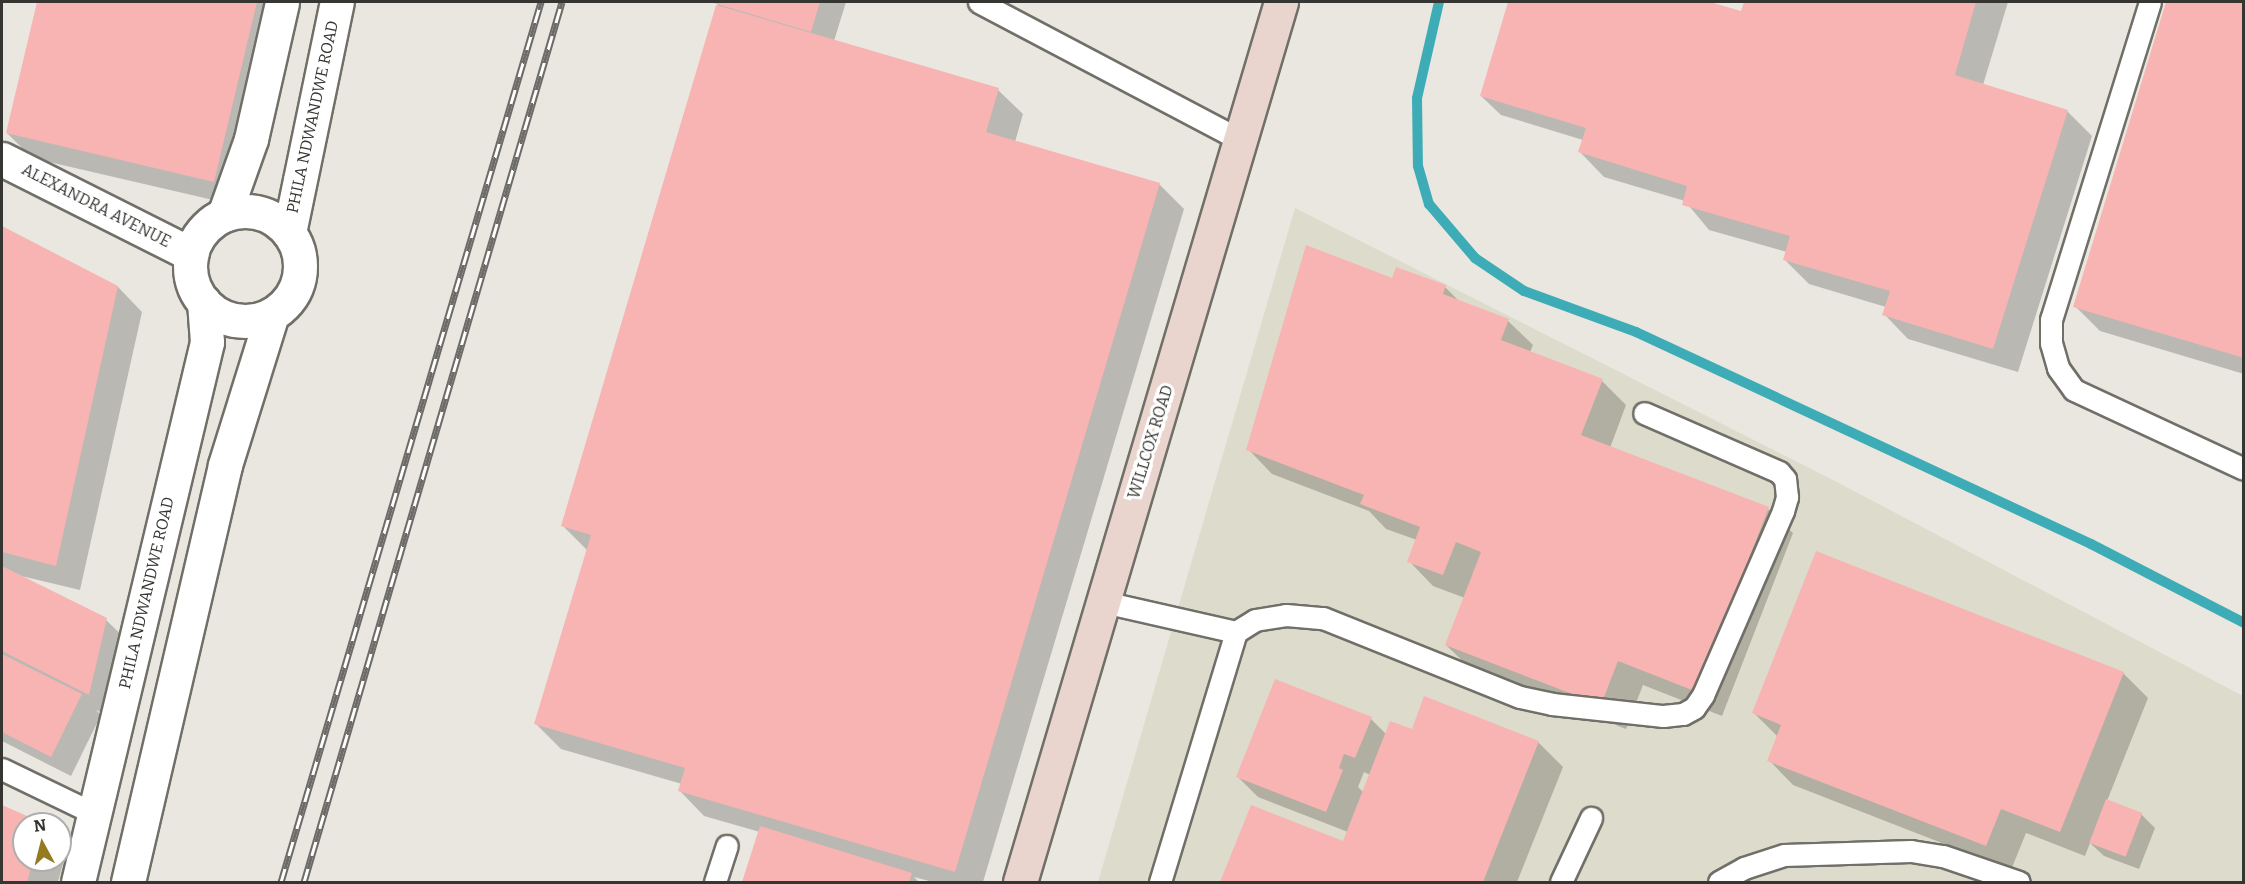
<!DOCTYPE html>
<html>
<head>
<meta charset="utf-8">
<style>
	body { margin:0 }
	#map { position:relative; width:2245px; height:884px; overflow:hidden; background:#e9e7df; font-family:Bitter,serif }
	div>[style] { position:absolute }
	.built>* { inset:0; background:#dddbcb }
	.shadow>* { inset:0; background:#0003 }
	.stream>* { height:10px; margin:-5px; padding:0 5px; transform-origin:5px; border-radius:5px; background:#3eacb6 }
	.building>* { inset:0; background:#f7b4b2; transform-origin:0 0 }
	.roads { filter:drop-shadow(2px 0 #706f68) drop-shadow(-2px 0 #706f68) drop-shadow(0 2px #706f68) drop-shadow(0 -2px #706f68) }
	.service>* { height:21px; margin:-10.5px; padding:0 10.5px; transform-origin:10.5px; border-radius:10.5px; background:#fff }
	.tertiary>* { height:33px; margin:-16.5px; padding:0 16.5px; transform-origin:16.5px; border-radius:16.5px; background:#fff }
	.tertiary>.ring { margin:-16.5px; padding:0; box-sizing:content-box; background:none; border:33px solid #fff; border-radius:50% }
	.secondary>* { height:33px; margin:-16.5px; padding:0 16.5px; transform-origin:16.5px; border-radius:16.5px; background:#e9d5cd }
	.rail>* { height:7px; margin-top:-3.5px; transform-origin:0; background:repeating-linear-gradient(90deg,#fff 0 14px,#6c6b67 0 28px); box-sizing:border-box; border-block:2px solid #6c6b67 }
	span { translate:-50% -50%; white-space:nowrap; text-align:center; line-height:1.15; -webkit-text-stroke:6px #fff; paint-order:stroke }
	.street-label { font-size:16px; color:#353532 }
	.frame { position:absolute; inset:0; border:3px solid #353532; pointer-events:none }
	.north { position:absolute; left:12px; top:812px; width:60px; height:60px; box-sizing:border-box; background:#fff; border:2px solid #aeaead; border-radius:50%; rotate:353deg; font-size:16px; font-weight:700; line-height:24px; text-align:center; color:#353532 }
	.north::after { content:''; display:block; margin:auto; width:21px; height:27px; background:#947b22; clip-path:polygon(50% 0,100% 100%,50% 72%,0 100%) }
</style>
</head>
<body>
<div id="map">
	<div class="built">
		<i style="clip-path:polygon(1295px 208px,1833px 480px,2243px 696px,2243px 882px,1098px 882px)"></i>
	</div>
	<div class="shadow">
		<i style="clip-path:polygon(38px 2px,287px 2px,239px 206px,32px 158px,7px 133px)"></i>
		<i style="clip-path:polygon(715px 2px,846px 2px,834px 41px,998px 90px,1023px 114px,1015px 142px,1159px 184px,1184px 209px,983px 882px,933px 882px,914px 877px,919px 882px,744px 882px,760px 832px,704px 816px,680px 791px,682px 784px,561px 749px,536px 724px,588px 551px,563px 526px,718px 5px)"></i>
		<i style="clip-path:polygon(1510px 2px,1704px 2px,1742px 13px,1745px 2px,2008px 2px,1983px 85px,2067px 111px,2092px 136px,2018px 372px,1908px 339px,1884px 314px,1886px 307px,1809px 284px,1784px 259px,1787px 252px,1709px 230px,1685px 201px,1604px 177px,1580px 152px,1583px 140px,1501px 115px,1481px 96px)"></i>
		<i style="clip-path:polygon(2168px 2px,2244px 2px,2244px 374px,2100px 331px,2075px 306px)"></i>
		<i style="clip-path:polygon(2px 228px,118px 287px,142px 312px,80px 590px,17px 575px,106px 620px,131px 644px,114px 718px,96px 710px,101px 715px,71px 776px,2px 741px)"></i>
		<i style="clip-path:polygon(1392px 280px,1445px 287px,1461px 303px,1508px 321px,1533px 345px,1530px 352px,1602px 381px,1626px 405px,1610px 448px,1768px 509px,1793px 533px,1722px 716px,1643px 685px,1626px 729px,1471px 669px,1446px 645px,1465px 598px,1433px 586px,1409px 561px,1417px 540px,1386px 529px,1369px 511px,1272px 474px,1248px 449px)"></i>
		<i style="clip-path:polygon(2123px 673px,2148px 698px,2107px 801px,2141px 814px,2155px 828px,2139px 869px,2104px 856px,2090px 843px,2085px 856px,2026px 833px,2011px 870px,1793px 785px,1769px 760px,1778px 737px,1754px 713px)"></i>
		<i style="clip-path:polygon(evenodd,1371px 719px,1386px 734px,1413px 731px,1538px 742px,1563px 767px,1517px 882px,1221px 882px,1251px 807px,1343px 843px,1348px 832px,1258px 797px,1238px 777px,1371px 719px,1364px 772px,1370px 775px,1363px 792px,1358px 787px,1364px 772px)"></i>
		<i style="clip-path:polygon(2px 807px,41px 824px,24px 824px,24px 860px,60px 860px,60px 842px,67px 849px,58px 882px,2px 882px)"></i>
	</div>
	<div class="stream">
		<i style="left:1439px;top:2px;width:98px;rotate:102.9deg"></i>
		<i style="left:1417px;top:98px;width:68px;rotate:89.2deg"></i>
		<i style="left:1418px;top:166px;width:40px;rotate:74deg"></i>
		<i style="left:1429px;top:204px;width:71px;rotate:49.6deg"></i>
		<i style="left:1475px;top:258px;width:59px;rotate:34deg"></i>
		<i style="left:1524px;top:291px;width:119px;rotate:20.1deg"></i>
		<i style="left:1636px;top:332px;width:502px;rotate:24.98deg"></i>
		<i style="left:2091px;top:544px;width:172px;rotate:27.3deg"></i>
	</div>
	<div class="building">
		<i style="clip-path:polygon(37px 2px,257px 2px,214px 182px,6px 133px)"></i>
		<i style="clip-path:polygon(710px 2px,820px 2px,811px 32px)"></i>
		<i style="clip-path:polygon(1508px 2px,1710px 2px,1741px 11px,1744px 2px,1976px 2px,1955px 75px,2068px 110px,1993px 349px,1882px 315px,1890px 291px,1783px 260px,1790px 236px,1682px 205px,1687px 186px,1578px 152px,1586px 128px,1480px 96px)"></i>
		<i style="clip-path:polygon(2166px 2px,2244px 2px,2244px 358px,2073px 307px)"></i>
		<i style="clip-path:polygon(716px 5px,999px 88px,986px 132px,1160px 183px,955px 872px,678px 791px,685px 768px,534px 724px,591px 535px,561px 526px)"></i>
		<i style="clip-path:polygon(2px 226px,118px 286px,56px 566px,2px 552px)"></i>
		<i style="clip-path:polygon(1306px 245px,1392px 278px,1396px 267px,1446px 285px,1443px 294px,1509px 319px,1501px 340px,1603px 379px,1581px 435px,1769px 507px,1697px 692px,1618px 661px,1601px 705px,1445px 645px,1481px 552px,1456px 542px,1443px 575px,1407px 562px,1420px 527px,1360px 504px,1364px 495px,1246px 450px)"></i>
		<i style="clip-path:polygon(1816px 551px,2124px 672px,2060px 832px,2001px 809px,1986px 846px,1767px 761px,1781px 725px,1752px 713px)"></i>
		<i style="clip-path:polygon(2px 566px,107px 618px,89px 695px,2px 651px)"></i>
		<i style="clip-path:polygon(2px 654px,82px 694px,51px 757px,2px 732px)"></i>
		<i style="clip-path:polygon(1275px 679px,1372px 717px,1355px 758px,1344px 754px,1339px 768px,1343px 770px,1326px 812px,1236px 777px)"></i>
		<i style="clip-path:polygon(1424px 696px,1539px 741px,1483px 882px,1220px 882px,1251px 805px,1343px 841px,1390px 721px,1412px 729px)"></i>
		<i style="left:2106px;top:799px;width:39px;height:47px;rotate:21deg"></i>
		<i style="clip-path:polygon(2px 805px,45px 824px,24px 824px,24px 860px,33px 860px,27px 882px,2px 882px)"></i>
		<i style="clip-path:polygon(760px 826px,912px 873px,909px 882px,742px 882px)"></i>
	</div>
	<div class="roads">
		<div class="service">
			<i style="left:979px;top:2px;width:296px;rotate:27.8deg"></i>
			<i style="left:2150px;top:2px;width:332px;rotate:107.3deg"></i>
			<i style="left:2051px;top:319px;width:24px;rotate:90deg"></i>
			<i style="left:2051px;top:343px;width:26px;rotate:74deg"></i>
			<i style="left:2058px;top:368px;width:27px;rotate:54deg"></i>
			<i style="left:2074px;top:390px;width:187px;rotate:24.9deg"></i>
			<i style="left:1104px;top:602px;width:135px;rotate:12.8deg"></i>
			<i style="left:2px;top:769px;width:103px;rotate:25.8deg"></i>
			<i style="left:715px;top:882px;width:38px;rotate:-72deg"></i>
			<i style="left:1160px;top:882px;width:261px;rotate:-73.1deg"></i>
			<i style="left:1236px;top:632px;width:22px;rotate:-32deg"></i>
			<i style="left:1255px;top:620px;width:31px;rotate:-9deg"></i>
			<i style="left:1286px;top:615px;width:37px;rotate:5deg"></i>
			<i style="left:1323px;top:618px;width:212px;rotate:21.9deg"></i>
			<i style="left:1520px;top:697px;width:33px;rotate:12deg"></i>
			<i style="left:1552px;top:704px;width:112px;rotate:6.2deg"></i>
			<i style="left:1663px;top:716px;width:20px;rotate:-6deg"></i>
			<i style="left:1683px;top:714px;width:13px;rotate:-29deg"></i>
			<i style="left:1694px;top:708px;width:16px;rotate:-55deg"></i>
			<i style="left:1703px;top:695px;width:201px;rotate:-66.5deg"></i>
			<i style="left:1783px;top:511px;width:15px;rotate:-74deg"></i>
			<i style="left:1787px;top:497px;width:18px;rotate:-96deg"></i>
			<i style="left:1785px;top:479px;width:9px;rotate:-131deg"></i>
			<i style="left:1779px;top:472px;width:147px;rotate:-156.4deg"></i>
			<i style="left:1561px;top:882px;width:71px;rotate:-64.9deg"></i>
			<i style="left:1719px;top:882px;width:29px;rotate:-29deg"></i>
			<i style="left:1744px;top:868px;width:42px;rotate:-18deg"></i>
			<i style="left:1784px;top:855px;width:127px;rotate:-1.8deg"></i>
			<i style="left:1911px;top:851px;width:32px;rotate:9deg"></i>
			<i style="left:1943px;top:856px;width:80px;rotate:18.9deg"></i>
		</div>
		<div class="tertiary">
			<i style="left:2px;top:159px;width:212px;rotate:26.7deg"></i>
			<i class="ring" style="left:190px;top:211px;width:77px;height:77px"></i>
			<i style="left:224px;top:215px;width:81px;rotate:-70.4deg"></i>
			<i style="left:251px;top:139px;width:140px;rotate:-77.2deg"></i>
			<i style="left:289px;top:233px;width:236px;rotate:-78.3deg"></i>
			<i style="left:78px;top:882px;width:555px;rotate:-76.56deg"></i>
			<i style="left:207px;top:342px;width:40px;rotate:-94.3deg"></i>
			<i style="left:128px;top:882px;width:428px;rotate:-76.9deg"></i>
			<i style="left:225px;top:465px;width:158px;rotate:-72.7deg"></i>
		</div>
		<div class="secondary">
			<i style="left:1020px;top:882px;width:918px;rotate:-73.48deg"></i>
		</div>
	</div>
	<div class="rail">
		<i style="left:281px;top:882px;width:918px;rotate:-73.54deg"></i>
		<i style="left:304px;top:882px;width:917px;rotate:-73.66deg"></i>
	</div>
	<div class="street-label">
		<span style="left:313px;top:117px;rotate:-78deg">PHILA NDWANDWE ROAD</span>
		<span style="left:96px;top:206px;rotate:27deg">ALEXANDRA AVENUE</span>
		<span style="left:1151px;top:442px;rotate:-73deg">WILLCOX ROAD</span>
		<span style="left:147px;top:593px;rotate:-77deg">PHILA NDWANDWE ROAD</span>
	</div>
	<div class="frame"></div>
	<div class="north">N</div>
</div>
</body>
</html>
